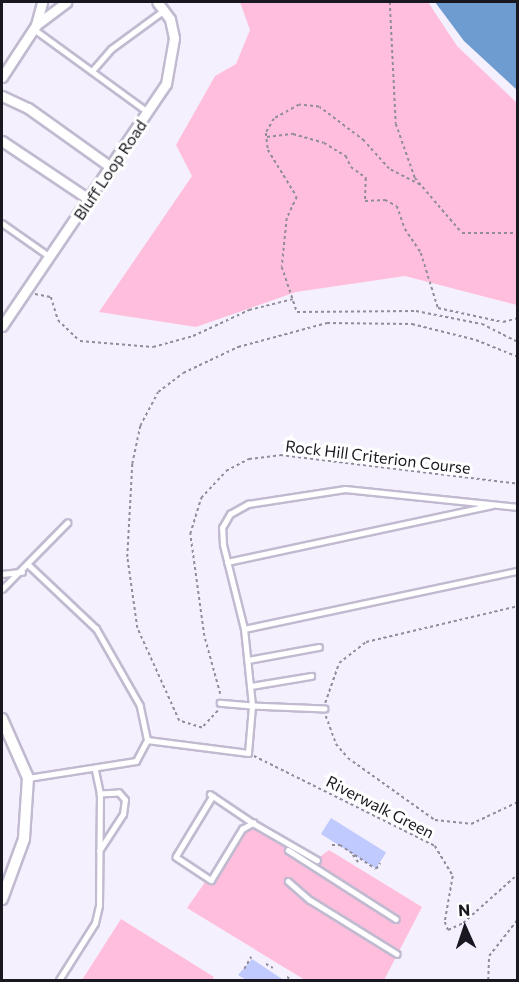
<!DOCTYPE html>
<html>
<head>
<meta charset="utf-8">
<style>
	body { margin:0 }
	#map { position:relative; width:519px; height:982px; overflow:hidden; background:#f4f0fe; font-family:Commissioner,sans-serif }
	div>[style] { position:absolute }
	.green>* { inset:0; background:#ffbedb }
	.water>* { inset:0; background:#6e9cd1 }
	.building>* { inset:0; background:#c1caff; transform-origin:0 0 }
	.path>* { height:1.5px; margin-top:-0.75px; transform-origin:0; background:repeating-linear-gradient(90deg,#908c98 0 3px,transparent 0 6px) }
	.roads { filter:drop-shadow(2px 0 #c1bad0) drop-shadow(-2px 0 #c1bad0) drop-shadow(0 2px #c1bad0) drop-shadow(0 -2px #c1bad0) }
	.service>* { height:4.5px; margin:-2.25px; padding:0 2.25px; transform-origin:2.25px; border-radius:2.25px; background:#fff }
	.minor>* { height:9px; margin:-4.5px; padding:0 4.5px; transform-origin:4.5px; border-radius:4.5px; background:#fff }
	.tertiary>* { height:10px; margin:-5px; padding:0 5px; transform-origin:5px; border-radius:5px; background:#fff }
	span { translate:-50% -50%; white-space:nowrap; text-align:center; line-height:1.15; -webkit-text-stroke:6px #fff; paint-order:stroke }
	.street-label { font-size:16px; color:#19171f }
	.frame { position:absolute; inset:0; border:3px solid #19171f; pointer-events:none }
	.north { position:absolute; left:435px; top:898px; width:60px; height:60px; -webkit-text-stroke:4px #fff; paint-order:stroke; rotate:357deg; font-size:16px; font-weight:700; line-height:24px; text-align:center; color:#19171f }
	.north::after { content:''; display:block; margin:auto; width:21px; height:27px; background:#19171f; clip-path:polygon(50% 0,100% 100%,50% 72%,0 100%) }
</style>
</head>
<body>
<div id="map">
	<div class="green">
		<i style="clip-path:polygon(240px 2px,428px 2px,457px 46px,517px 103px,517px 305px,405px 276px,296px 292px,196px 327px,99px 312px,192px 176px,176px 145px,215px 76px,236px 64px,250px 30px)"></i>
		<i style="clip-path:polygon(253px 823px,317px 859px,329px 850px,422px 907px,384px 980px,305px 980px,187px 908px,242px 829px)"></i>
		<i style="clip-path:polygon(121px 919px,214px 977px,212px 980px,82px 980px)"></i>
	</div>
	<div class="water">
		<i style="clip-path:polygon(435px 2px,517px 2px,517px 90px,464px 41px)"></i>
	</div>
	<div class="building">
		<i style="left:331px;top:818px;width:65px;height:19px;rotate:32deg"></i>
		<i style="clip-path:polygon(252px 959px,285px 981px,248px 981px,238px 975px)"></i>
	</div>
	<div class="path">
		<i style="left:390px;top:2px;width:122px;rotate:87.2deg"></i>
		<i style="left:396px;top:124px;width:57px;rotate:70.6deg"></i>
		<i style="left:415px;top:178px;width:72px;rotate:49.5deg"></i>
		<i style="left:462px;top:233px;width:56px"></i>
		<i style="left:267px;top:137px;width:26px;rotate:-7deg"></i>
		<i style="left:293px;top:134px;width:32px;rotate:16deg"></i>
		<i style="left:324px;top:143px;width:26px;rotate:31deg"></i>
		<i style="left:346px;top:156px;width:12px;rotate:66deg"></i>
		<i style="left:351px;top:167px;width:19px;rotate:36deg"></i>
		<i style="left:366px;top:178px;width:23px;rotate:92deg"></i>
		<i style="left:365px;top:201px;width:20px;rotate:-3deg"></i>
		<i style="left:385px;top:200px;width:13px;rotate:27deg"></i>
		<i style="left:397px;top:206px;width:24px;rotate:71deg"></i>
		<i style="left:405px;top:229px;width:29px;rotate:56deg"></i>
		<i style="left:421px;top:253px;width:58px;rotate:72.8deg"></i>
		<i style="left:438px;top:308px;width:66px;rotate:12.2deg"></i>
		<i style="left:503px;top:322px;width:16px;rotate:-15deg"></i>
		<i style="left:420px;top:185px;width:35px;rotate:-153deg"></i>
		<i style="left:389px;top:169px;width:38px;rotate:-132deg"></i>
		<i style="left:364px;top:141px;width:56px;rotate:-142.9deg"></i>
		<i style="left:319px;top:107px;width:20px;rotate:-174deg"></i>
		<i style="left:299px;top:105px;width:29px;rotate:151deg"></i>
		<i style="left:274px;top:119px;width:16px;rotate:120deg"></i>
		<i style="left:266px;top:133px;width:17px;rotate:83deg"></i>
		<i style="left:268px;top:150px;width:55px;rotate:58.3deg"></i>
		<i style="left:297px;top:197px;width:23px;rotate:115deg"></i>
		<i style="left:287px;top:218px;width:49px;rotate:95.8deg"></i>
		<i style="left:282px;top:267px;width:47px;rotate:71.6deg"></i>
		<i style="left:297px;top:312px;width:119px;rotate:-0.5deg"></i>
		<i style="left:416px;top:311px;width:67px;rotate:11.1deg"></i>
		<i style="left:482px;top:324px;width:40px;rotate:26.6deg"></i>
		<i style="left:35px;top:294px;width:16px;rotate:11deg"></i>
		<i style="left:51px;top:297px;width:24px;rotate:73deg"></i>
		<i style="left:58px;top:320px;width:30px;rotate:44deg"></i>
		<i style="left:80px;top:341px;width:73px;rotate:4.7deg"></i>
		<i style="left:153px;top:347px;width:41px;rotate:-15.4deg"></i>
		<i style="left:193px;top:336px;width:62px;rotate:-24.9deg"></i>
		<i style="left:249px;top:310px;width:45px;rotate:-14deg"></i>
		<i style="left:220px;top:694px;width:60px;rotate:-105.4deg"></i>
		<i style="left:204px;top:636px;width:103px;rotate:-97.8deg"></i>
		<i style="left:190px;top:534px;width:38px;rotate:-73deg"></i>
		<i style="left:201px;top:498px;width:37px;rotate:-47deg"></i>
		<i style="left:226px;top:471px;width:26px;rotate:-28deg"></i>
		<i style="left:249px;top:459px;width:31px;rotate:-7deg"></i>
		<i style="left:280px;top:455px;width:240px;rotate:6.9deg"></i>
		<i style="left:325px;top:703px;width:42px;rotate:-70.7deg"></i>
		<i style="left:339px;top:663px;width:34px;rotate:-38deg"></i>
		<i style="left:366px;top:642px;width:156px;rotate:-13.3deg"></i>
		<i style="left:218px;top:711px;width:23px;rotate:133deg"></i>
		<i style="left:202px;top:728px;width:24px;rotate:-163deg"></i>
		<i style="left:179px;top:721px;width:102px;rotate:-114.3deg"></i>
		<i style="left:137px;top:628px;width:72px;rotate:-98deg"></i>
		<i style="left:127px;top:557px;width:93px;rotate:-86.9deg"></i>
		<i style="left:132px;top:464px;width:39px;rotate:-78deg"></i>
		<i style="left:140px;top:426px;width:38px;rotate:-62deg"></i>
		<i style="left:158px;top:392px;width:31px;rotate:-37deg"></i>
		<i style="left:183px;top:373px;width:61px;rotate:-25.3deg"></i>
		<i style="left:238px;top:347px;width:92px;rotate:-15.1deg"></i>
		<i style="left:327px;top:323px;width:85px;rotate:0.7deg"></i>
		<i style="left:412px;top:324px;width:66px;rotate:14deg"></i>
		<i style="left:476px;top:340px;width:45px;rotate:22deg"></i>
		<i style="left:326px;top:716px;width:30px;rotate:70deg"></i>
		<i style="left:336px;top:744px;width:18px;rotate:49deg"></i>
		<i style="left:348px;top:758px;width:107px;rotate:35.5deg"></i>
		<i style="left:435px;top:820px;width:36px;rotate:6deg"></i>
		<i style="left:471px;top:824px;width:52px;rotate:-25.1deg"></i>
		<i style="left:254px;top:756px;width:202px;rotate:26.4deg"></i>
		<i style="left:435px;top:846px;width:35px;rotate:59deg"></i>
		<i style="left:453px;top:876px;width:47px;rotate:99.9deg"></i>
		<i style="left:445px;top:922px;width:9px;rotate:69deg"></i>
		<i style="left:448px;top:930px;width:17px;rotate:-25deg"></i>
		<i style="left:463px;top:923px;width:74px;rotate:-41.7deg"></i>
		<i style="left:332px;top:845px;width:8px"></i>
		<i style="left:340px;top:845px;width:43px;rotate:33.7deg"></i>
		<i style="left:376px;top:869px;width:7px;rotate:-56deg"></i>
		<i style="left:353px;top:855px;width:9px;rotate:54deg"></i>
		<i style="left:266px;top:964px;width:8px;rotate:30deg"></i>
		<i style="left:244px;top:969px;width:14px;rotate:-60deg"></i>
		<i style="left:287px;top:977px;width:6px;rotate:31deg"></i>
		<i style="left:488px;top:980px;width:24px;rotate:-88deg"></i>
		<i style="left:489px;top:956px;width:47px;rotate:-51.9deg"></i>
	</div>
	<div class="roads">
		<div class="service">
			<i style="left:34px;top:29px;width:141px;rotate:36.1deg"></i>
			<i style="left:92px;top:71px;width:29px;rotate:-49deg"></i>
			<i style="left:111px;top:49px;width:64px;rotate:-36.2deg"></i>
			<i style="left:2px;top:223px;width:57px;rotate:35.1deg"></i>
			<i style="left:227px;top:562px;width:271px;rotate:-12.1deg"></i>
			<i style="left:2px;top:574px;width:20px;rotate:-6deg"></i>
			<i style="left:2px;top:589px;width:93px;rotate:-45.4deg"></i>
			<i style="left:244px;top:629px;width:280px;rotate:-12deg"></i>
			<i style="left:248px;top:660px;width:72px;rotate:-10.4deg"></i>
			<i style="left:251px;top:686px;width:61px;rotate:-9.5deg"></i>
			<i style="left:325px;top:709px;width:73px;rotate:-177.6deg"></i>
			<i style="left:252px;top:706px;width:77px;rotate:-95.9deg"></i>
			<i style="left:244px;top:629px;width:87px;rotate:-104deg"></i>
			<i style="left:223px;top:545px;width:17px;rotate:-93deg"></i>
			<i style="left:222px;top:528px;width:16px;rotate:-60deg"></i>
			<i style="left:230px;top:514px;width:21px;rotate:-29deg"></i>
			<i style="left:248px;top:504px;width:98px;rotate:-8.8deg"></i>
			<i style="left:345px;top:489px;width:174px;rotate:5.9deg"></i>
			<i style="left:147px;top:740px;width:102px;rotate:7.3deg"></i>
			<i style="left:248px;top:753px;width:47px;rotate:-85.1deg"></i>
			<i style="left:252px;top:706px;width:32px;rotate:-175deg"></i>
			<i style="left:28px;top:778px;width:109px;rotate:-8.9deg"></i>
			<i style="left:136px;top:761px;width:24px;rotate:-62deg"></i>
			<i style="left:147px;top:740px;width:35px;rotate:-102deg"></i>
			<i style="left:140px;top:706px;width:89px;rotate:-119.7deg"></i>
			<i style="left:96px;top:629px;width:93px;rotate:-136.7deg"></i>
			<i style="left:210px;top:794px;width:52px;rotate:34deg"></i>
			<i style="left:213px;top:796px;width:71px;rotate:121.2deg"></i>
			<i style="left:176px;top:857px;width:42px;rotate:33.3deg"></i>
			<i style="left:211px;top:880px;width:60px;rotate:-58.7deg"></i>
			<i style="left:242px;top:829px;width:13px;rotate:-29deg"></i>
			<i style="left:253px;top:823px;width:74px;rotate:30deg"></i>
			<i style="left:288px;top:850px;width:128px;rotate:32.6deg"></i>
			<i style="left:99px;top:851px;width:44px;rotate:-57deg"></i>
			<i style="left:123px;top:814px;width:14px;rotate:-82deg"></i>
			<i style="left:125px;top:800px;width:9px;rotate:-131deg"></i>
			<i style="left:119px;top:793px;width:19px;rotate:177deg"></i>
			<i style="left:288px;top:881px;width:29px;rotate:41deg"></i>
			<i style="left:310px;top:900px;width:102px;rotate:31.8deg"></i>
			<i style="left:59px;top:980px;width:67px;rotate:-57.7deg"></i>
			<i style="left:95px;top:923px;width:17px;rotate:-77deg"></i>
			<i style="left:99px;top:906px;width:112px;rotate:-89.5deg"></i>
			<i style="left:100px;top:794px;width:25px;rotate:-102deg"></i>
		</div>
		<div class="minor">
			<i style="left:36px;top:25px;width:24px;rotate:-75deg"></i>
			<i style="left:2px;top:77px;width:62px;rotate:-56.8deg"></i>
			<i style="left:36px;top:25px;width:38px;rotate:-37deg"></i>
			<i style="left:2px;top:96px;width:29px;rotate:25deg"></i>
			<i style="left:28px;top:108px;width:103px;rotate:35.5deg"></i>
			<i style="left:2px;top:141px;width:106px;rotate:33.8deg"></i>
			<i style="left:2px;top:326px;width:292px;rotate:-55.9deg"></i>
			<i style="left:166px;top:84px;width:47px;rotate:-80.1deg"></i>
			<i style="left:174px;top:38px;width:19px;rotate:-102deg"></i>
			<i style="left:170px;top:19px;width:21px;rotate:-127deg"></i>
		</div>
		<div class="tertiary">
			<i style="left:2px;top:719px;width:64px;rotate:66.2deg"></i>
			<i style="left:28px;top:778px;width:61px;rotate:93.8deg"></i>
			<i style="left:24px;top:839px;width:64px;rotate:110.1deg"></i>
		</div>
	</div>
	<div class="street-label">
		<span style="left:110px;top:170px;rotate:-56deg">Bluff Loop Road</span>
		<span style="left:378px;top:457px;rotate:7deg">Rock Hill Criterion Course</span>
		<span style="left:380px;top:807px;rotate:27deg">Riverwalk Green</span>
	</div>
	<div class="frame"></div>
	<div class="north">N</div>
</div>
</body>
</html>
